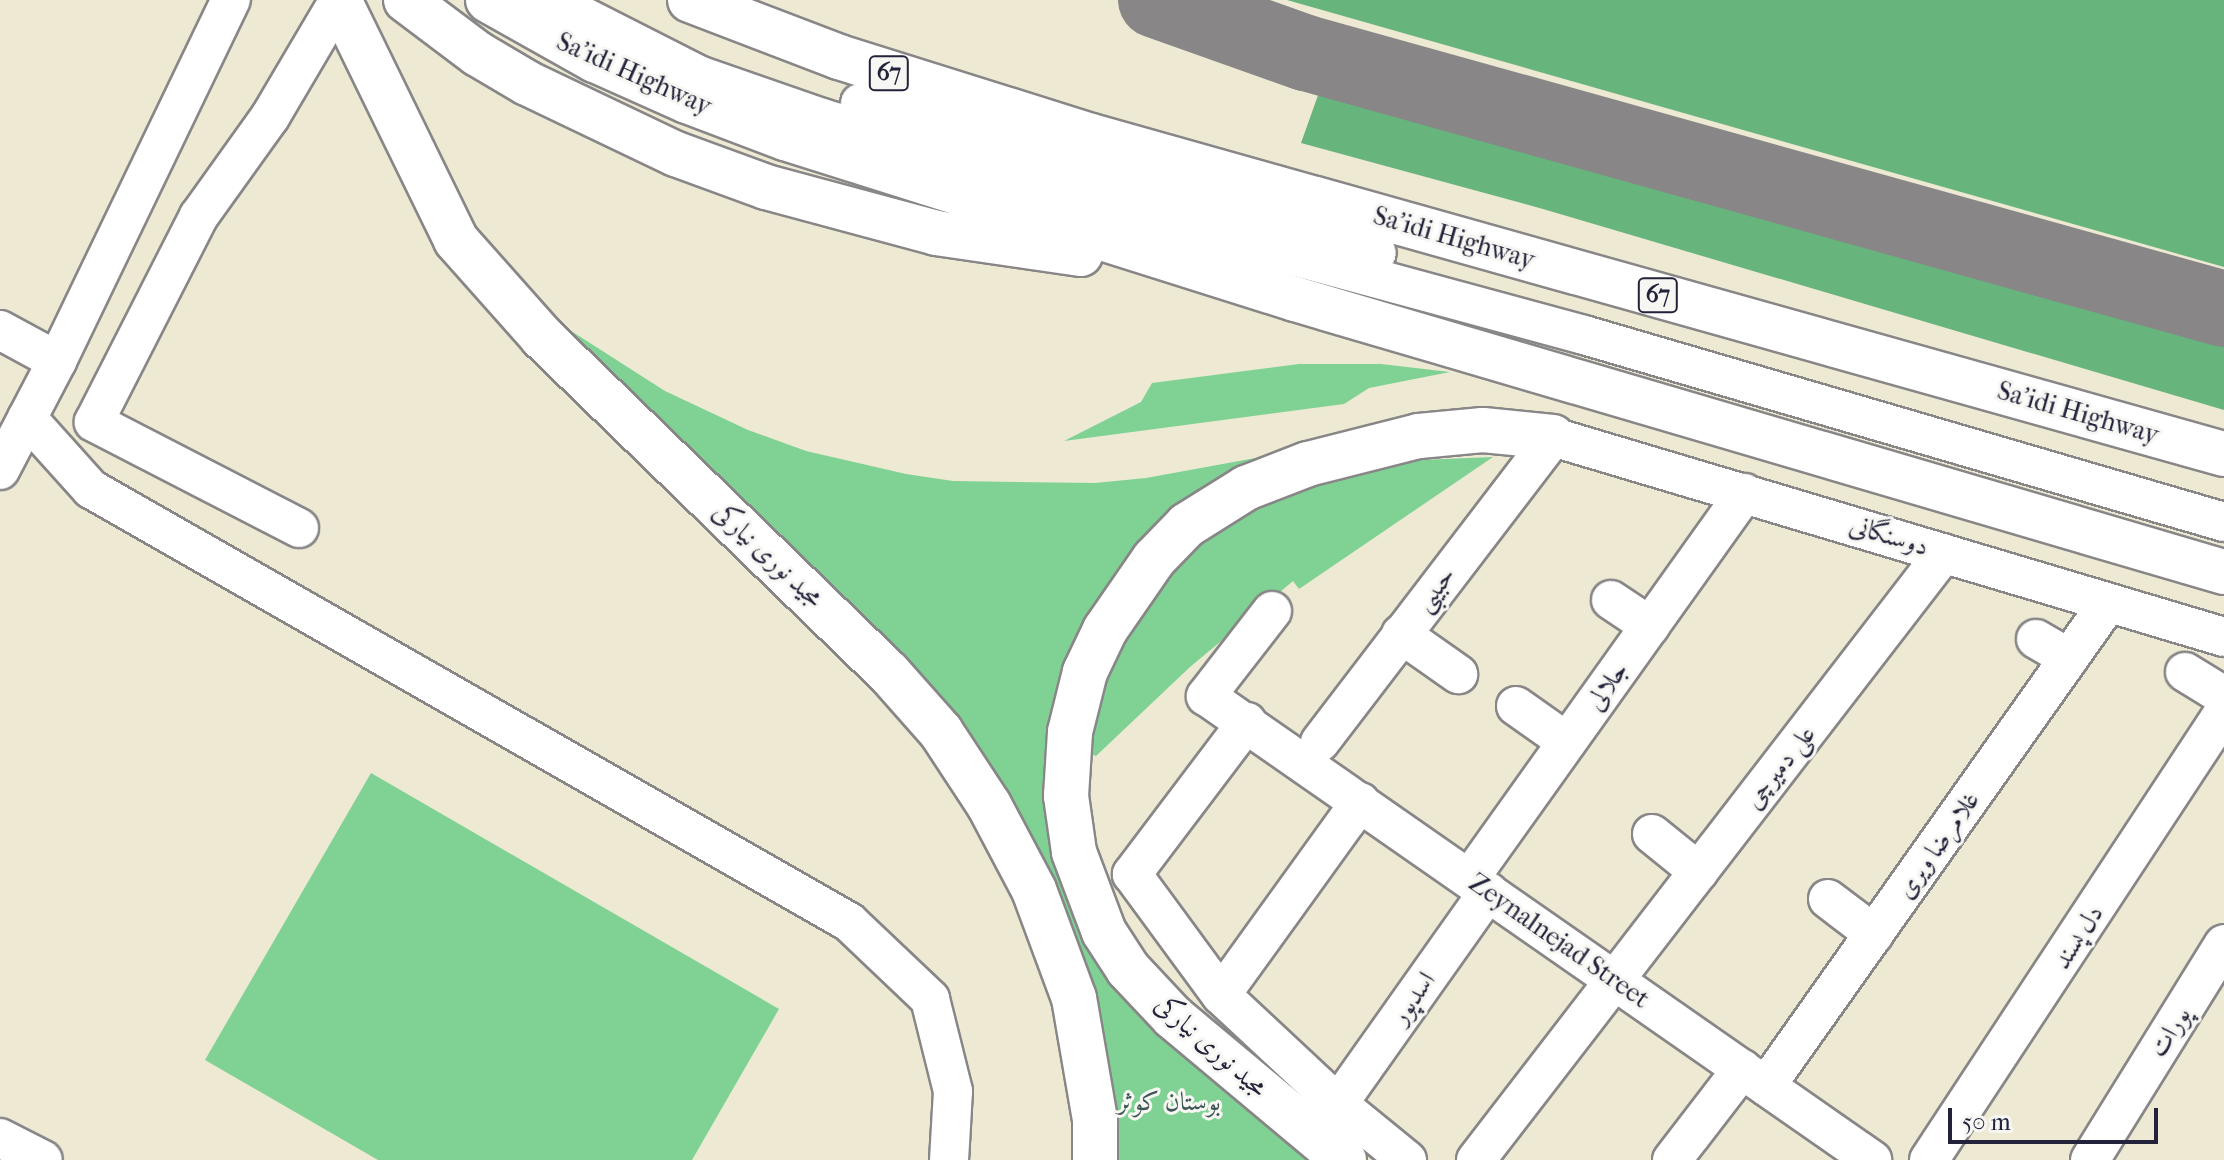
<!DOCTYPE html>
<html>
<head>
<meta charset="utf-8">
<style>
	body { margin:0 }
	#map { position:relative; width:2224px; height:1160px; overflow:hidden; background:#ede9d3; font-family:"IM FELL French Canon",Amiri,serif }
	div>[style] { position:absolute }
	.green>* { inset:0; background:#7fd293 }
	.forest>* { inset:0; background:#67b47d }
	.taxiway>* { height:76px; margin:-38px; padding:0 38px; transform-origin:38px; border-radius:38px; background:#888687 }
	.roads { filter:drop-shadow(2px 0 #888687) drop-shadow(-2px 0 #888687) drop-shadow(0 2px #888687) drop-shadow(0 -2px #888687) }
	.minor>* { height:38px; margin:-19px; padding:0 19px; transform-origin:19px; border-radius:19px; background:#fff }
	.major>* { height:44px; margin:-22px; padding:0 22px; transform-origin:22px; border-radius:22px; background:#fff }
	.highway>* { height:44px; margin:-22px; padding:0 22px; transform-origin:22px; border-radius:22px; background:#fff }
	span { translate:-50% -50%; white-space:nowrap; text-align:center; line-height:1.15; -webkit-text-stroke:6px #f6f6f2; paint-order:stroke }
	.shield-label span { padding:2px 6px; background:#f6f6f2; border:2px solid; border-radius:6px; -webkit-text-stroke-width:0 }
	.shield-label { font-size:24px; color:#22223b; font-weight:700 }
	.street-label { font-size:26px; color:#22223b }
	.park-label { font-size:26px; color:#3e5755 }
	.scale { position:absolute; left:1948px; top:1108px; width:210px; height:36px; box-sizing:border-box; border:4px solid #22223b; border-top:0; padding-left:10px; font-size:24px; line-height:28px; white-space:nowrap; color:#22223b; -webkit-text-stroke:6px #f6f6f2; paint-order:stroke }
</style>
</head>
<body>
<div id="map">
	<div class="green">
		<i style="clip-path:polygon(529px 304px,665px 391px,748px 430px,806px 451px,906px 474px,953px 481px,1095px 483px,1146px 478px,1289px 452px,1138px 547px,1085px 626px,1073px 897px,1317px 1160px,1115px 1160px,1041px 866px)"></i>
		<i style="clip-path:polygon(1299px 364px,1381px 364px,1450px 372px,1369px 388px,1344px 404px,1064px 441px,1141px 402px,1152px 383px)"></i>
		<i style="clip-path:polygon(1493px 457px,1299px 589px,1293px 581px,1190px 667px,1096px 756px,1081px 750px,1088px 705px,1170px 560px,1260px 495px,1395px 461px)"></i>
		<i style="clip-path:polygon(371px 773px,779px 1009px,692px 1160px,378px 1160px,205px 1060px)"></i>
	</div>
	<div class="forest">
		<i style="clip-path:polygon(1287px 0,2224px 0,2224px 267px)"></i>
		<i style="clip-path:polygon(1327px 70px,1899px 235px,2224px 334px,2224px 410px,1543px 209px,1301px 143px)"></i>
	</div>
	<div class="taxiway">
		<i style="left:1156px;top:0;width:159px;rotate:19.5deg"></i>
		<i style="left:1306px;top:53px;width:953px;rotate:15.58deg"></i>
	</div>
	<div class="roads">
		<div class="minor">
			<i style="left:551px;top:0;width:168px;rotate:26.9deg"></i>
			<i style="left:701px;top:76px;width:128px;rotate:19.1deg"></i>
			<i style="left:822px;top:118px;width:323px;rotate:16.9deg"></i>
			<i style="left:1131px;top:212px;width:469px;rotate:15.2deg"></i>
			<i style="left:1584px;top:335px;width:667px;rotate:16.29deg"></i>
			<i style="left:860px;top:103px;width:538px;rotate:16.18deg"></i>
			<i style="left:0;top:330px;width:65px;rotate:28.5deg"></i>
			<i style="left:27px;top:418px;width:96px;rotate:48deg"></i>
			<i style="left:91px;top:489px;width:873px;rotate:29.74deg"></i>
			<i style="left:849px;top:922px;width:112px;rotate:43.5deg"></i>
			<i style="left:930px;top:999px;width:95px;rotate:76deg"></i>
			<i style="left:953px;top:1091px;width:69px;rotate:93.3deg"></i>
			<i style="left:0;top:470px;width:123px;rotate:-62.4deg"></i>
			<i style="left:57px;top:361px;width:401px;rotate:-64.3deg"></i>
			<i style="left:299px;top:528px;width:231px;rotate:-152.7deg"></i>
			<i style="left:94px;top:422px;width:231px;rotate:-63deg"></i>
			<i style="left:199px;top:216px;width:122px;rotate:-54.4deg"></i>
			<i style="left:270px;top:117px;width:136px;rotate:-59.5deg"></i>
			<i style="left:1611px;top:600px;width:47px;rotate:33.7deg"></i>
			<i style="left:1272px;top:611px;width:108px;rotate:127.8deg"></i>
			<i style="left:1206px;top:696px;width:812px;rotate:34.86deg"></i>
			<i style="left:1401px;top:634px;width:70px;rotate:35.1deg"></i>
			<i style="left:2036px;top:639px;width:38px;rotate:30deg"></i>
			<i style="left:2185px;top:672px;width:46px;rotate:31.6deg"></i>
			<i style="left:1516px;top:706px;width:62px;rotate:35.2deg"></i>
			<i style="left:1247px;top:722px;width:191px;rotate:127.1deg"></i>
			<i style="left:1132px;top:874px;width:150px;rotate:53.7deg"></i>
			<i style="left:1221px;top:995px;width:160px;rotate:43deg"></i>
			<i style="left:1338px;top:1104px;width:89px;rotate:39.1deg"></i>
			<i style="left:1320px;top:742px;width:384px;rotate:-52.6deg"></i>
			<i style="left:1553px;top:437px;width:700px;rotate:16.6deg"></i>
			<i style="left:1652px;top:834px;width:60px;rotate:39deg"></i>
			<i style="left:1470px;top:878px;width:473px;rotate:-54.5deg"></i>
			<i style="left:1828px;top:899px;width:58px;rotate:37.3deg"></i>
			<i style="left:1221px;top:995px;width:238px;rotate:-54.2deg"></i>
			<i style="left:1766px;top:1086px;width:592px;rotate:-54.7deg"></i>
			<i style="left:1338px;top:1104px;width:260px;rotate:-54.7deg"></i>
			<i style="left:0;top:1138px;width:48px;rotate:27.1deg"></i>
			<i style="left:1476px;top:1160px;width:766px;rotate:-52.37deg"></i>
			<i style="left:1672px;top:1160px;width:115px;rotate:-52.4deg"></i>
			<i style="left:1929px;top:1160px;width:536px;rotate:-56.64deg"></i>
			<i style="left:2090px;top:1160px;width:254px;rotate:-58.2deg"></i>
		</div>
		<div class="major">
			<i style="left:339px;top:0;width:267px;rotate:64deg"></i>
			<i style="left:456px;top:240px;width:130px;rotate:48.4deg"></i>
			<i style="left:542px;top:337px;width:482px;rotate:44.1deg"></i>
			<i style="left:888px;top:672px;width:80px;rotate:48.5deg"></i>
			<i style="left:941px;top:732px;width:87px;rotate:56.7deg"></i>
			<i style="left:989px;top:805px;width:96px;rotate:62.1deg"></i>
			<i style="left:1034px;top:890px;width:115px;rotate:69.7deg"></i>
			<i style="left:1074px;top:998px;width:124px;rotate:80.2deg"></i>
			<i style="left:1095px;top:1120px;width:40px;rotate:90deg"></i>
			<i style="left:1344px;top:1160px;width:223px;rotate:-140.1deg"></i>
			<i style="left:1173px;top:1017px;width:66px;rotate:-133.2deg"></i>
			<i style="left:1128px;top:969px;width:44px;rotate:-123deg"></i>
			<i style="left:1104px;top:932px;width:85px;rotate:-110.6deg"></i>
			<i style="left:1074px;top:852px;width:57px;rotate:-98.1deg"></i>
			<i style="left:1066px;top:796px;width:64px;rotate:-86.4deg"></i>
			<i style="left:1070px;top:732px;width:62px;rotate:-76deg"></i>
			<i style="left:1085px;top:672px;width:47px;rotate:-64.5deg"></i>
			<i style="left:1105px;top:630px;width:86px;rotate:-55.4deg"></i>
			<i style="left:1154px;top:559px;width:47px;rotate:-45.9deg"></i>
			<i style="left:1187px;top:525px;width:70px;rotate:-32.1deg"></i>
			<i style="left:1246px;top:488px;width:66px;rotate:-21.2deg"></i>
			<i style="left:1308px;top:464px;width:114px;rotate:-14.2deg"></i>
			<i style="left:1419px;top:436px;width:64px;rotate:-5.4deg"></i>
			<i style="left:1483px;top:430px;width:70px;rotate:5.7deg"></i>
		</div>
		<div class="highway">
			<i style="left:406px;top:0;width:90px;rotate:36.9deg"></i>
			<i style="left:478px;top:54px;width:57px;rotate:30.6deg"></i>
			<i style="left:527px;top:83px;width:165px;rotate:25.5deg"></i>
			<i style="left:676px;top:154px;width:96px;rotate:20.1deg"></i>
			<i style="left:766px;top:187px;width:176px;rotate:15.1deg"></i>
			<i style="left:936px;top:233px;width:146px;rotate:8.3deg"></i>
			<i style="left:488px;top:0;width:123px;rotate:29.3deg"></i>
			<i style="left:595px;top:60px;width:101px;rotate:24deg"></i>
			<i style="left:687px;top:101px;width:105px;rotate:20.7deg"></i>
			<i style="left:785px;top:138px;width:535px;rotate:17.52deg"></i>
			<i style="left:1295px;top:299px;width:968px;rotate:16.38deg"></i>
			<i style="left:690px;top:0;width:160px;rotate:20.9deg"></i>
			<i style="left:839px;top:57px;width:264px;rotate:17.4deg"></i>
			<i style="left:1091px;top:136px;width:1177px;rotate:15.68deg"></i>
		</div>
	</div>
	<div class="shield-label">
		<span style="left:889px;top:73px">67</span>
		<span style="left:1658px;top:295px">67</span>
	</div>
	<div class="street-label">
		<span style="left:634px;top:74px;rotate:24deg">Sa'idi Highway</span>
		<span style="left:1454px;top:238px;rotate:16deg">Sa'idi Highway</span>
		<span style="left:2078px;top:413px;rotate:16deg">Sa'idi Highway</span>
		<span style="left:1889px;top:536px;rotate:17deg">دوسنگانی</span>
		<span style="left:768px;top:555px;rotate:43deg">مجید نوری نیارکی</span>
		<span style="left:1435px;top:589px;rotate:-53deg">حبیبی</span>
		<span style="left:1607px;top:686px;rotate:-55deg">جلالی</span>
		<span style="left:1780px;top:767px;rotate:-52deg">علی دمیرچی</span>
		<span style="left:1938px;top:845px;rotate:-55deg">غلامرضا ویری</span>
		<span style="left:2078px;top:937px;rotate:-57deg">دل پسند</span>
		<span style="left:1559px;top:941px;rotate:35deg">Zeynalnejad Street</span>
		<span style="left:1413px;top:998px;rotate:-55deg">اسدپور</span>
		<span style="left:2170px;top:1032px;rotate:-58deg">پورات</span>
		<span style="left:1211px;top:1046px;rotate:41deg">مجید نوری نیارکی</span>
	</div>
	<div class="park-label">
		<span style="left:1169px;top:1102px">بوستان کوثر</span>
	</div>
	<div class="scale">50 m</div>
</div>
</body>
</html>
